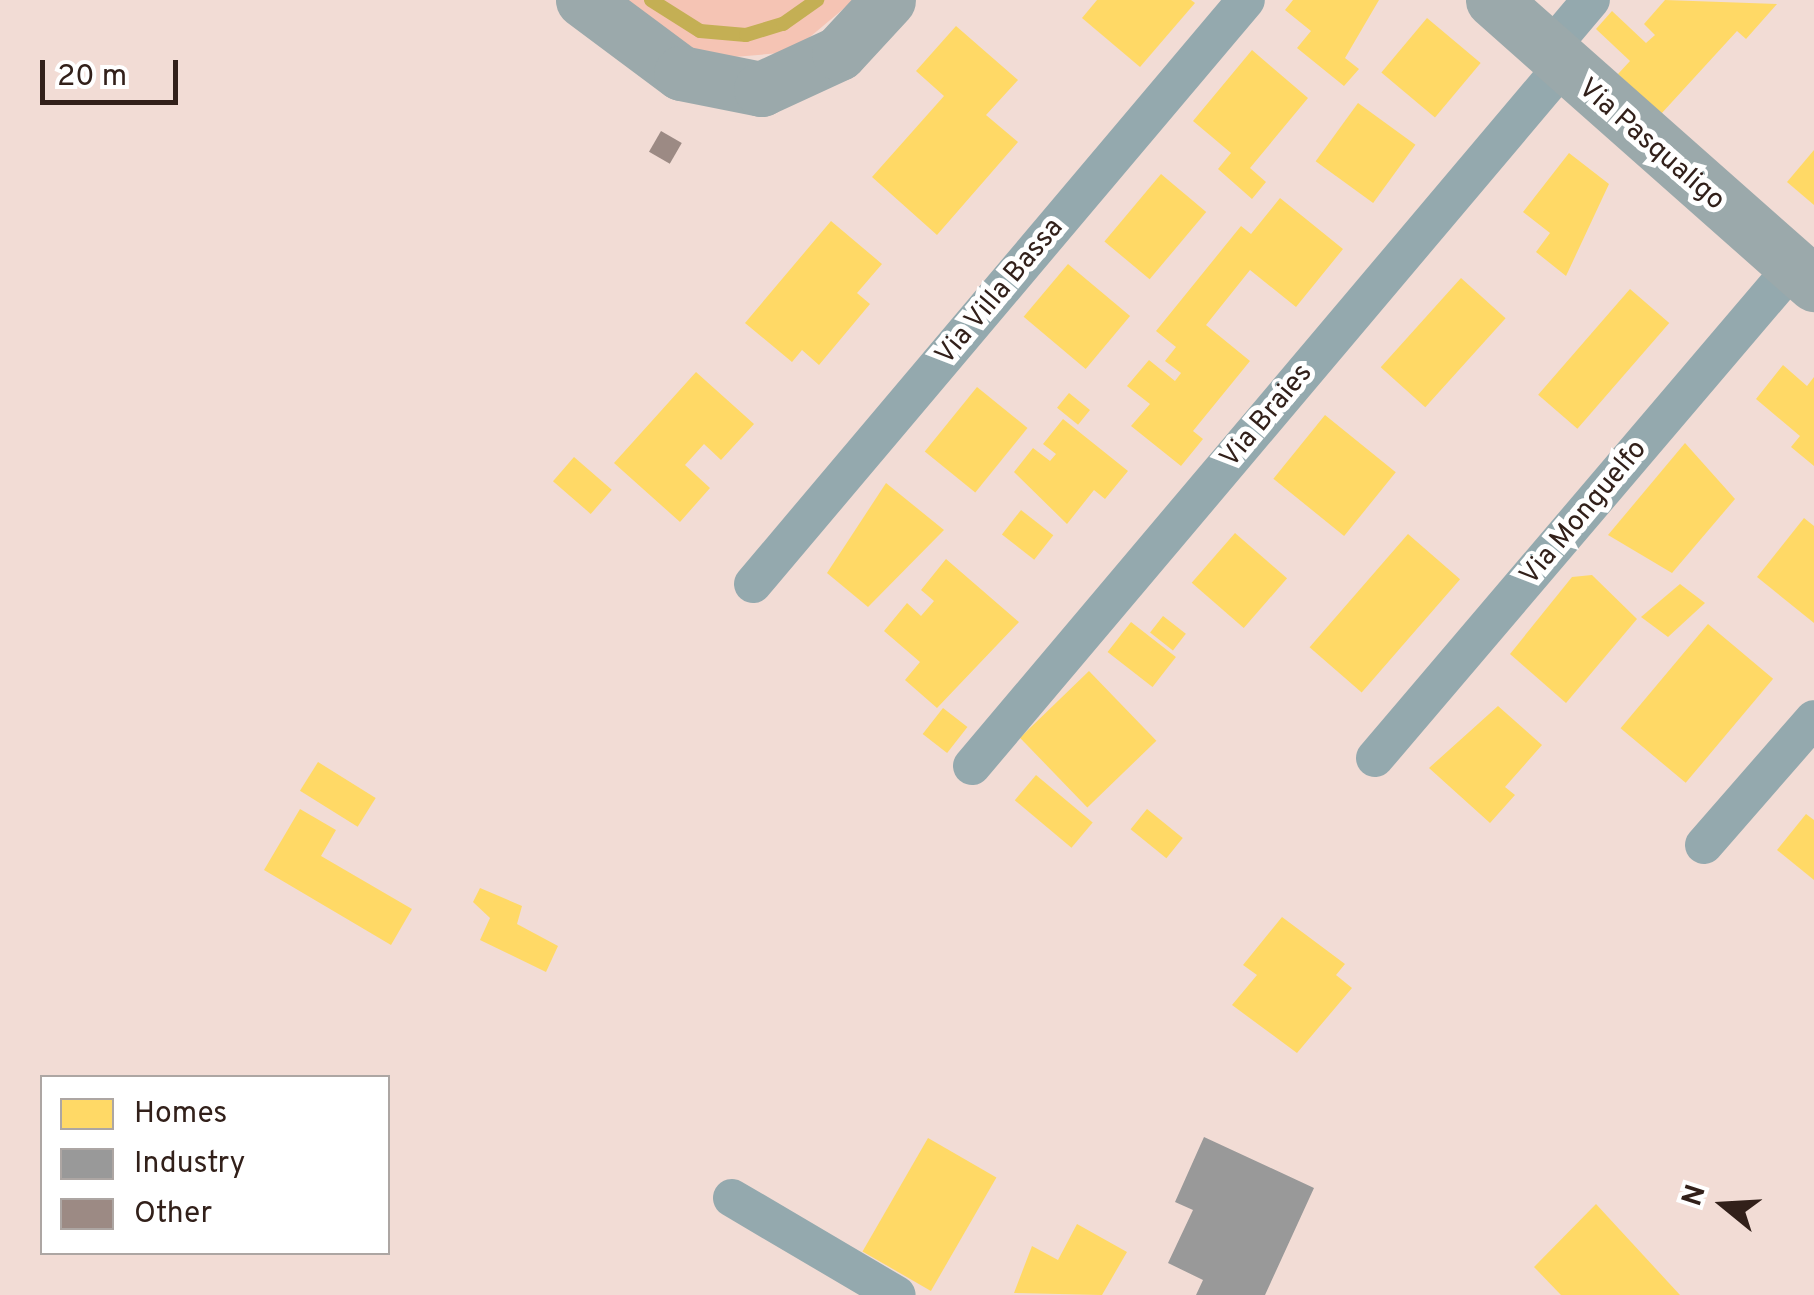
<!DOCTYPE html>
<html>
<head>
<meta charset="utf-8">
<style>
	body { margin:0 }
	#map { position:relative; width:1814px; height:1295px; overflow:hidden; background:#f2dcd5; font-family:Overpass,sans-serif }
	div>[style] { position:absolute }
	.green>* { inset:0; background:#f5c4b4 }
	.homes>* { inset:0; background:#ffd966; transform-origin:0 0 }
	.industry>* { inset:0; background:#999 }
	.stream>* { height:14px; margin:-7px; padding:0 7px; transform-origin:7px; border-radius:7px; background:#c4af54 }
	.building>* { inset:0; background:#9c8a84; transform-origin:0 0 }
	.street>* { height:38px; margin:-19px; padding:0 19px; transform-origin:19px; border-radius:19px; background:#94a9ae }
	.secondary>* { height:55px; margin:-27.5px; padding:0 27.5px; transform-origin:27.5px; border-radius:27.5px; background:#9ba9ab }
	span { translate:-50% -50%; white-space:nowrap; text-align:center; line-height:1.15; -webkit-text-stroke:10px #fff; paint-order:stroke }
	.street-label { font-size:28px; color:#32201a }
	.legend { position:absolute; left:40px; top:1075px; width:350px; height:180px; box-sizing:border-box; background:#fff; border:2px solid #ada6a3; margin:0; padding:12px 18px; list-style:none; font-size:30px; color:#32201a }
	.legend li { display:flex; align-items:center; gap:20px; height:50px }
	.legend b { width:50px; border:2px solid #ada6a3 }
	.north { position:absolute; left:1674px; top:1155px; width:100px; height:100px; -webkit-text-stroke:8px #fff; paint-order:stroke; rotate:288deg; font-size:28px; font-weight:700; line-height:40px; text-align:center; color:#32201a }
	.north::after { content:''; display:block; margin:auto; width:35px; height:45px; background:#32201a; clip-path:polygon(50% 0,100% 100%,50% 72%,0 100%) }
	.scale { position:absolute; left:40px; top:60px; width:138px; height:45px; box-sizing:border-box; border:5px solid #32201a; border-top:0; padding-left:12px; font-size:30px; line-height:35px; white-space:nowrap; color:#32201a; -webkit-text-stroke:8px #fff; paint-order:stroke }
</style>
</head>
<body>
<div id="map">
	<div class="green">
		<i style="clip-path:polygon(621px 0,854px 0,792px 52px,722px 58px,689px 49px)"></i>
	</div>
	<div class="homes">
		<i style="clip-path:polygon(1097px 0,1191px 0,1195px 3px,1140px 67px,1082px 18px)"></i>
		<i style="clip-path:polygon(1293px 0,1379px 0,1345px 58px,1359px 69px,1344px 86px,1297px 48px,1311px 31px,1285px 10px)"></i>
		<i style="clip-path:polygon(1665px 0,1777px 4px,1746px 39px,1737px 31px,1661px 114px,1618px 74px,1630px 61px,1596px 29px,1612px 11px,1646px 43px,1655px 35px,1644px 24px)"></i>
		<i style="left:1427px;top:18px;width:70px;height:71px;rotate:40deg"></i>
		<i style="clip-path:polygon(956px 26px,1018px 80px,986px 115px,1018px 142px,937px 235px,872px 177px,944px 96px,916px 71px)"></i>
		<i style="clip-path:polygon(1252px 50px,1308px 98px,1250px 168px,1266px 182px,1252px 199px,1218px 169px,1231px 153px,1193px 121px)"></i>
		<i style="left:1358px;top:103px;width:71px;height:72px;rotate:36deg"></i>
		<i style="clip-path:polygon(1814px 150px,1814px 205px,1787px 182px)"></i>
		<i style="clip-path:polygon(1569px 153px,1609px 184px,1566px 276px,1536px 252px,1550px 233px,1523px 212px)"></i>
		<i style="left:1161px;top:174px;width:59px;height:88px;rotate:40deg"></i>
		<i style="clip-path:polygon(1280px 198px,1343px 249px,1296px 307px,1250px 270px,1206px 325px,1250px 361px,1193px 431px,1203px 439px,1181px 466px,1131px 426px,1150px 404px,1127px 386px,1149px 360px,1175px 381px,1181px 373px,1165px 361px,1176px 347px,1156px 331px,1241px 226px,1251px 234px)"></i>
		<i style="clip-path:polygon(831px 221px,882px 264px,857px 293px,870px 304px,819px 365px,802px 350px,792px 362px,745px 323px)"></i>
		<i style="left:1068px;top:264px;width:81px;height:69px;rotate:40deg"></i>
		<i style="left:1461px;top:278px;width:60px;height:120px;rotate:42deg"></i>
		<i style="left:1630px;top:289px;width:52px;height:140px;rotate:41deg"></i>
		<i style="clip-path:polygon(1783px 365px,1807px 386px,1814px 377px,1814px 466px,1791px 447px,1800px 436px,1756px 399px)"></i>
		<i style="clip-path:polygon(696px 372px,754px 424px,721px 460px,704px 444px,685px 465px,710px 488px,680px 522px,614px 463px)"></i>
		<i style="left:977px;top:387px;width:65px;height:83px;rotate:39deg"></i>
		<i style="left:1069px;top:393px;width:27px;height:19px;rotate:39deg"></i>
		<i style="left:1325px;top:415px;width:91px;height:82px;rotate:39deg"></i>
		<i style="clip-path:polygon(1063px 419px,1128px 471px,1105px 499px,1094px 490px,1067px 524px,1014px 472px,1033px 448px,1050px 461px,1056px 454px,1043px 444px)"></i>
		<i style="clip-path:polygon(1685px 443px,1735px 499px,1672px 573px,1608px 535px)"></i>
		<i style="left:574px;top:457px;width:50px;height:32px;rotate:41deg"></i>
		<i style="clip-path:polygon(886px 483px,944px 530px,868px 607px,827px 573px)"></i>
		<i style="left:1021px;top:510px;width:41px;height:31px;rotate:38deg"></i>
		<i style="clip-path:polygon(1804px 518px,1814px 526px,1814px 623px,1757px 577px)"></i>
		<i style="left:1235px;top:533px;width:69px;height:66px;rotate:41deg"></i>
		<i style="left:1408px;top:534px;width:69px;height:150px;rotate:41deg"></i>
		<i style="clip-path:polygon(946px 559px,1019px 622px,937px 708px,905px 680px,920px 662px,884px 631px,907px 603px,921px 616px,934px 601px,921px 590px)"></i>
		<i style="clip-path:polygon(1592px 575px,1637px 619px,1566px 703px,1510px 654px,1572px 577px)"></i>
		<i style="clip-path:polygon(1680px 584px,1705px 603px,1668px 637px,1641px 617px)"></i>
		<i style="left:1163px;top:616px;width:29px;height:21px;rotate:38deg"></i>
		<i style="left:1131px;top:622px;width:57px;height:38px;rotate:38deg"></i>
		<i style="left:1708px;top:624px;width:85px;height:136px;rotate:40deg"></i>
		<i style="left:1089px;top:671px;width:97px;height:96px;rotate:46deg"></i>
		<i style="clip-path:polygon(1498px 706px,1542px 745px,1505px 787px,1515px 795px,1490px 823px,1429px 768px)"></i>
		<i style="left:943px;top:708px;width:31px;height:33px;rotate:38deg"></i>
		<i style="left:318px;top:762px;width:68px;height:34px;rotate:32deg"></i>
		<i style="left:1036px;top:775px;width:74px;height:33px;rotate:40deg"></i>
		<i style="clip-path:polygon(300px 809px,336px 830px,321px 856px,412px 909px,391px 945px,264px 870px)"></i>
		<i style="left:1147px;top:809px;width:46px;height:26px;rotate:39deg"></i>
		<i style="clip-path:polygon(1806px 814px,1814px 820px,1814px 880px,1777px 850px)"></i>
		<i style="clip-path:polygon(480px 888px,522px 906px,517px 924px,558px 946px,546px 972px,480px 940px,490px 918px,473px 902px)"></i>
		<i style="clip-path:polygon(1282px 917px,1345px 964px,1336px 975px,1352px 988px,1297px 1053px,1232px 1005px,1257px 975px,1243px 965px)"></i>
		<i style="left:928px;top:1138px;width:79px;height:131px;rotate:30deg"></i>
		<i style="clip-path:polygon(1596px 1204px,1680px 1295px,1561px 1295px,1534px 1267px)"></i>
		<i style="clip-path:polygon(1077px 1224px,1127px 1252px,1102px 1295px,1014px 1293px,1032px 1246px,1058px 1260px)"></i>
	</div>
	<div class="industry">
		<i style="clip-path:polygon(1204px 1137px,1314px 1188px,1265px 1295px,1196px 1295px,1203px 1280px,1168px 1263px,1193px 1210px,1175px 1202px)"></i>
	</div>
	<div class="stream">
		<i style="left:651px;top:0;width:58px;rotate:32.3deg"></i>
		<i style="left:700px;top:31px;width:46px;rotate:5deg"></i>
		<i style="left:746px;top:35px;width:39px;rotate:-17deg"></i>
		<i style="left:783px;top:24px;width:42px;rotate:-35.2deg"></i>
	</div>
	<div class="building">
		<i style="left:661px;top:131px;width:24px;height:24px;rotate:30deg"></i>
	</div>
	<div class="street">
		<i style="left:1547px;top:52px;width:68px;rotate:-49.8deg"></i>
		<i style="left:753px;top:584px;width:764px;rotate:-49.83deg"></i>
		<i style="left:1375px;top:758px;width:645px;rotate:-49.59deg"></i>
		<i style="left:972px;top:766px;width:916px;rotate:-49.83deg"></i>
		<i style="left:1704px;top:845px;width:167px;rotate:-48.9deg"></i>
		<i style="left:732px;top:1198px;width:191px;rotate:30.5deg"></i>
	</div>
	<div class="secondary">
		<i style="left:583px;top:0;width:122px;rotate:36.7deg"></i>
		<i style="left:681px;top:73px;width:82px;rotate:11.3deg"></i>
		<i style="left:761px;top:89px;width:86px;rotate:-24.8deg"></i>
		<i style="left:839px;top:53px;width:72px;rotate:-47.2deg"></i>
		<i style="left:1493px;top:0;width:429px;rotate:41.5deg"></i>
	</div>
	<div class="street-label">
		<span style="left:1651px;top:145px;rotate:41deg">Via Pasqualigo</span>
		<span style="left:1000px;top:292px;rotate:-50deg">Via Villa Bassa</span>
		<span style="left:1267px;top:416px;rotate:-50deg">Via Braies</span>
		<span style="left:1584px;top:513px;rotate:-50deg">Via Monguelfo</span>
	</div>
	<ul class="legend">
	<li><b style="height:28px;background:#ffd966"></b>Homes</li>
	<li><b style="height:28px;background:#999"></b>Industry</li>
	<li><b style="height:28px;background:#9c8a84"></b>Other</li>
	</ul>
	<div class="north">N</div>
	<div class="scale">20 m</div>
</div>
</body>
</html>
